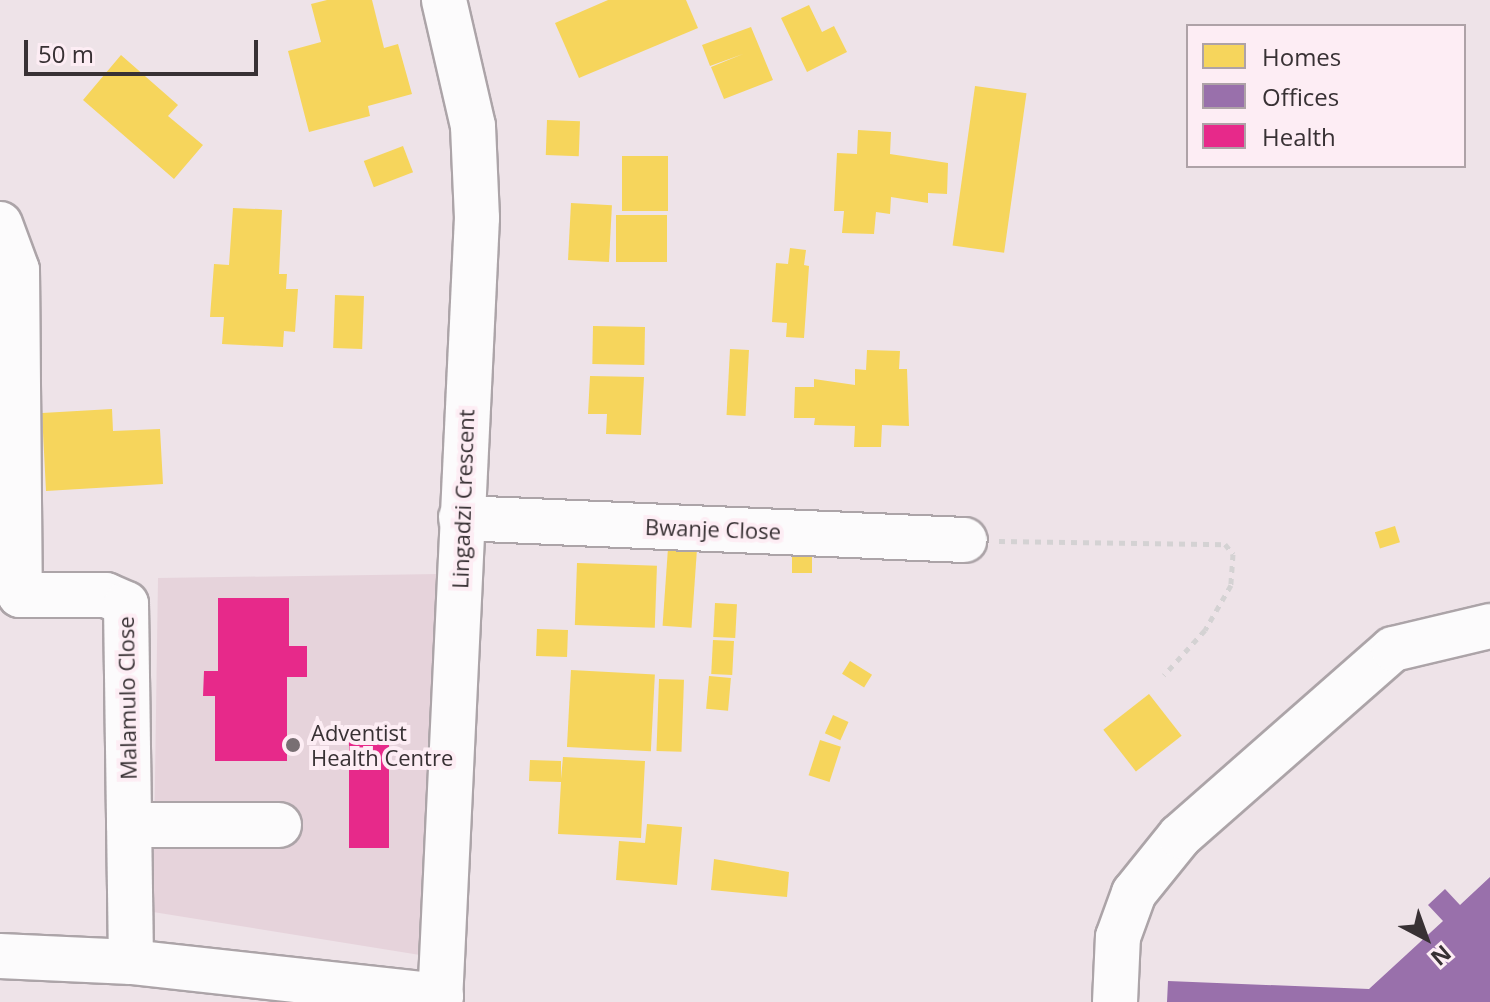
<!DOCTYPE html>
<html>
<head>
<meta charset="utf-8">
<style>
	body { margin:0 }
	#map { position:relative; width:1490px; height:1002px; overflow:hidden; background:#eee3e8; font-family:"Open Sans",sans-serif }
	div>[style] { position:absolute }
	.built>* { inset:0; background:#e6d3db }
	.homes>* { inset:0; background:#f6d55c; transform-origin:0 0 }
	.offices>* { inset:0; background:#9970ab }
	.health>* { inset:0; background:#e7298a; transform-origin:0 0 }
	.path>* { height:5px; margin-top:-2.5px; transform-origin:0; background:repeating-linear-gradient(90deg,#d4d2d3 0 6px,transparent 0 12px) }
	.roads { filter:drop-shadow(2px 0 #aca4a8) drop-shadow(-2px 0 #aca4a8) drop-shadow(0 2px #aca4a8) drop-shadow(0 -2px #aca4a8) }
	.minor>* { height:44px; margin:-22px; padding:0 22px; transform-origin:22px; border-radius:22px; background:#fcfbfc }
	.dots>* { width:22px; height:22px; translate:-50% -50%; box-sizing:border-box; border:4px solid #fdedf4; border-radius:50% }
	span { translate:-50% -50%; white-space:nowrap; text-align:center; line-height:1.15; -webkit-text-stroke:8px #fdedf4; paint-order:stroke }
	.street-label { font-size:22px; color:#383134 }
	.poi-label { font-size:22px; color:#383134 }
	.left { translate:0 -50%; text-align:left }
	.legend { position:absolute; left:1186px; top:24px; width:280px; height:144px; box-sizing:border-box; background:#fdedf4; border:2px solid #aea2a7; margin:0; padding:10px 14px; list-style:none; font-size:24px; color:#383134 }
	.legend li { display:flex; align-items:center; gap:16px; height:40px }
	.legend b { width:40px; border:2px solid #aea2a7 }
	.north { position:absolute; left:1386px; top:898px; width:80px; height:80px; -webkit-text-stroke:6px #fdedf4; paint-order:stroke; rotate:139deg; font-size:22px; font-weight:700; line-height:32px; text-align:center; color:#383134 }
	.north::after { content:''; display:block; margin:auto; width:28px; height:36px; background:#383134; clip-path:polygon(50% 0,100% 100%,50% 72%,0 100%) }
	.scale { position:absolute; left:24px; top:40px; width:234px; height:36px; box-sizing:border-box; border:4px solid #383134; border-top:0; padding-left:10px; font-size:24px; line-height:28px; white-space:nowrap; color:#383134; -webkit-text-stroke:6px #fdedf4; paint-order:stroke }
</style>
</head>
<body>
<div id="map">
	<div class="built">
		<i style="clip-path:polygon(439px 574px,420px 955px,153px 912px,158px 578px)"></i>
	</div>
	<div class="homes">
		<i style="clip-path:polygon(327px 0,372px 0,384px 48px,398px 44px,412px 94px,368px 106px,370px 116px,309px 132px,288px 51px,321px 42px,311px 4px)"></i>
		<i style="clip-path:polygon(608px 0,686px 0,698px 28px,579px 78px,555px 23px)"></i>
		<i style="clip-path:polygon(809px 5px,822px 32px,834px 26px,847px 52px,807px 72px,781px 18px)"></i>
		<i style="clip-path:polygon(751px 27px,773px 80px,724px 99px,711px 67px,743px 54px,710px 66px,702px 45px)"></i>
		<i style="clip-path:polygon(121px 55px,178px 105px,168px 116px,203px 145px,174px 179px,83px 100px)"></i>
		<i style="left:975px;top:86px;width:52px;height:161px;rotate:8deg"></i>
		<i style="left:547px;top:120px;width:33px;height:35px;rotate:2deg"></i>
		<i style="clip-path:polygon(858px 130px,891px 132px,890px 154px,948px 163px,947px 194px,928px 193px,928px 203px,891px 197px,890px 214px,876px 212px,874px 234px,842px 233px,844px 211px,834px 211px,837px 153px,857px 154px)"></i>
		<i style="left:403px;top:146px;width:28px;height:42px;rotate:69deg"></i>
		<i style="left:668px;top:156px;width:55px;height:46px;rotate:90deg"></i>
		<i style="left:571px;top:203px;width:41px;height:57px;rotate:3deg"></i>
		<i style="clip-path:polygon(233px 208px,282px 210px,279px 274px,287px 274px,286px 289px,298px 289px,295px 332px,284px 331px,283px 347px,222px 344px,224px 317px,210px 317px,214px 264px,229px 265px)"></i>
		<i style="left:616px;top:215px;width:51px;height:47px"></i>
		<i style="clip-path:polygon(790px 248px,806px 250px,804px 265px,809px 266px,804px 338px,786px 337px,787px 323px,772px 322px,776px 263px,788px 264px)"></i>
		<i style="left:335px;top:295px;width:29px;height:53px;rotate:2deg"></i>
		<i style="left:593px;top:326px;width:52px;height:38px;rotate:1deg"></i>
		<i style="left:730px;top:349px;width:19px;height:66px;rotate:3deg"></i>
		<i style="clip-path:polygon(867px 350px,900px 351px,899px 369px,907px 369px,909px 426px,882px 425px,881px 447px,854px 447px,855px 426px,814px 425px,815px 418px,794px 418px,795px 387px,814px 387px,814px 379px,855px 385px,855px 369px,866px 370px)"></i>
		<i style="clip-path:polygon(590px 376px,644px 377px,641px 435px,606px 434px,607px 414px,588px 414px)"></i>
		<i style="clip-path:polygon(112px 409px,113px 431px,160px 429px,163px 484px,46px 491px,42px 413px)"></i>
		<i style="left:1395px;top:526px;width:17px;height:21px;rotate:73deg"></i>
		<i style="left:668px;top:548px;width:29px;height:78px;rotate:4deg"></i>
		<i style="left:792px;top:555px;width:20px;height:18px"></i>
		<i style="left:577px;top:563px;width:80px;height:62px;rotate:2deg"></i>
		<i style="left:715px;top:603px;width:22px;height:34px;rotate:3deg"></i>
		<i style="left:537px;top:629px;width:31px;height:27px;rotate:2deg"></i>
		<i style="left:713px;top:640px;width:21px;height:34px;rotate:3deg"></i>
		<i style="left:850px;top:661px;width:26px;height:15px;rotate:32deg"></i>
		<i style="left:571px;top:670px;width:84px;height:77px;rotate:3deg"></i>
		<i style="left:709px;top:676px;width:22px;height:33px;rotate:5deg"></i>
		<i style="left:659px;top:679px;width:25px;height:72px;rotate:2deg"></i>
		<i style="left:1149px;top:694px;width:53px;height:58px;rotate:52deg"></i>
		<i style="left:833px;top:715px;width:17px;height:20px;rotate:24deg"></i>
		<i style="left:820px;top:740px;width:22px;height:37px;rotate:18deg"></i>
		<i style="clip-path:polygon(563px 757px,645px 761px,641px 838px,558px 834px,561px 782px,529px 781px,530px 760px,561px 761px,561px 779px)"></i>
		<i style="clip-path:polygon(647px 824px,682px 827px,677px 885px,616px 880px,619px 841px,645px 843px)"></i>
		<i style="clip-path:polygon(714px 859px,789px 872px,787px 897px,711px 890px)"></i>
	</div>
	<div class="offices">
		<i style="clip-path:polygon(1490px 877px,1490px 1002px,1167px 1002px,1168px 981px,1369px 989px,1443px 921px,1428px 905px,1445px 889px,1460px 905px)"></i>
	</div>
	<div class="health">
		<i style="clip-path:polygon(218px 598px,289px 598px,289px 646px,307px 646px,307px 677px,287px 677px,287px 761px,215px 761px,215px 696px,203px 696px,204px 671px,218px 671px)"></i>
		<i style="left:349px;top:735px;width:40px;height:113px"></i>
	</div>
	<div class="path">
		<i style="left:999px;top:541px;width:226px;rotate:0.8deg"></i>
		<i style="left:1225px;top:544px;width:13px;rotate:51deg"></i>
		<i style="left:1233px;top:554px;width:31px;rotate:94deg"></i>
		<i style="left:1231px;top:585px;width:52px;rotate:120deg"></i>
		<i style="left:1205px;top:630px;width:61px;rotate:132.3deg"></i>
	</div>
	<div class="roads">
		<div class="minor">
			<i style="left:0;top:224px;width:49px;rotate:69.7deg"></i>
			<i style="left:17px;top:270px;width:325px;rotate:89.5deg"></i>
			<i style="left:20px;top:595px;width:86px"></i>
			<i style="left:106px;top:595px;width:22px;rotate:24deg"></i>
			<i style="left:126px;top:604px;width:358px;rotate:89.2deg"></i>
			<i style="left:131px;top:962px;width:312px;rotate:6.3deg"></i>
			<i style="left:461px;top:518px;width:504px;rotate:2.5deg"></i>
			<i style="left:129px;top:825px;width:150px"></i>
			<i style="left:0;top:956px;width:131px;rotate:2.6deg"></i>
			<i style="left:440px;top:1002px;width:785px;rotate:-87.3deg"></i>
			<i style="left:477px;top:218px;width:92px;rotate:-92.5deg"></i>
			<i style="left:473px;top:126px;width:129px;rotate:-103deg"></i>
			<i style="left:1115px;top:1002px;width:65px;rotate:-87.4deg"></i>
			<i style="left:1118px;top:937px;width:47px;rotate:-70deg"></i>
			<i style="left:1134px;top:893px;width:73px;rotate:-51.1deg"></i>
			<i style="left:1180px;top:836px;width:283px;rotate:-41.3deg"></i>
			<i style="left:1393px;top:649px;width:100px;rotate:-13.3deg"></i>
		</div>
	</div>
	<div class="dots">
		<i style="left:293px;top:745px;background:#786f73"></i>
	</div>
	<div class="street-label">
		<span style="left:463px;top:499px;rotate:-88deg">Lingadzi Crescent</span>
		<span style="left:713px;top:529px;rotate:2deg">Bwanje Close</span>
		<span style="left:127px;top:698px;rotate:-91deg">Malamulo Close</span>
	</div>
	<div class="poi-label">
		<span class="left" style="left:311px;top:745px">Adventist<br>Health Centre</span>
	</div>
	<ul class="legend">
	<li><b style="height:22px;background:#f6d55c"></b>Homes</li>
	<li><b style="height:22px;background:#9970ab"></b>Offices</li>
	<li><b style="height:22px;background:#e7298a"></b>Health</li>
	</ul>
	<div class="north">N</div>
	<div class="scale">50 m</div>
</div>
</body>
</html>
